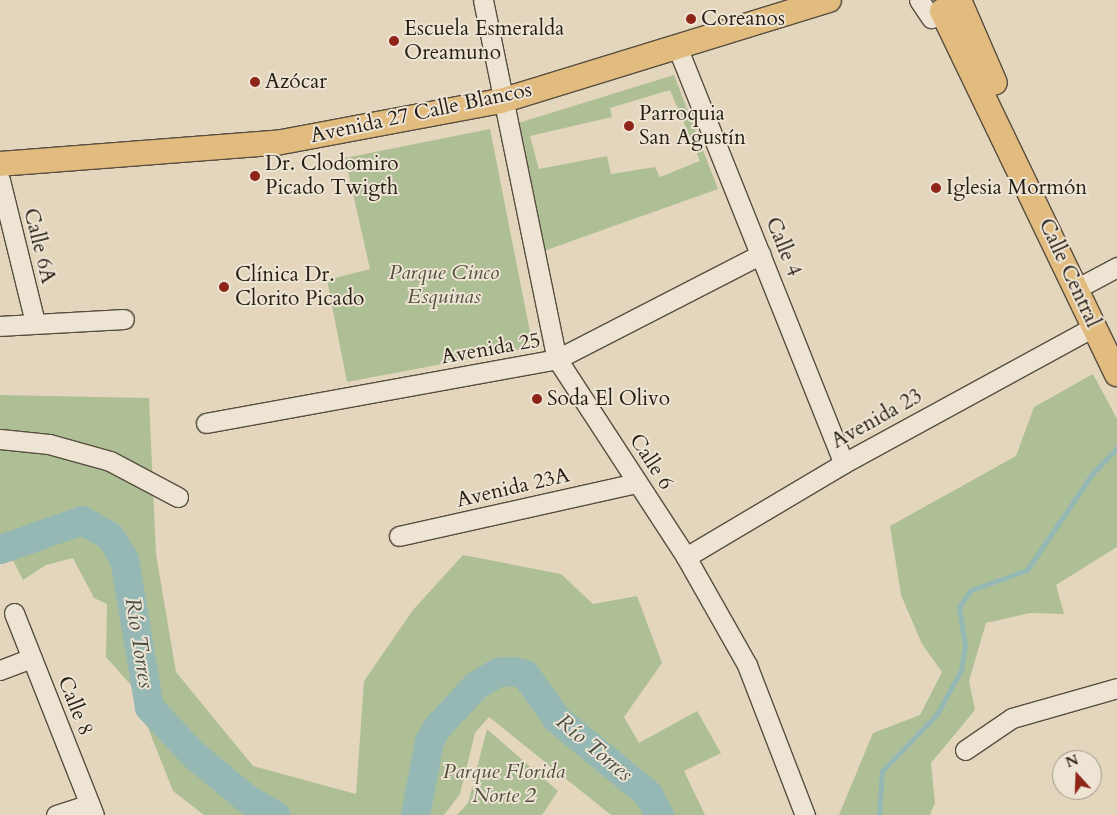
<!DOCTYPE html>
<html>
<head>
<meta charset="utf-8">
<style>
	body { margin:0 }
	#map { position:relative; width:1117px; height:815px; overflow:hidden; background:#e4d6bd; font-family:Cardo,serif }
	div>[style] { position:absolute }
	.green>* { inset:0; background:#aebf95 }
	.stream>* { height:5px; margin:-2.5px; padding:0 2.5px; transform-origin:2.5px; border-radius:2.5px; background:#96b8b5 }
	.river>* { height:29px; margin:-14.5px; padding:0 14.5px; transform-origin:14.5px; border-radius:14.5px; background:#96b8b5 }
	.roads { filter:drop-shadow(1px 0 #574e40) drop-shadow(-1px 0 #574e40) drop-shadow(0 1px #574e40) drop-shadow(0 -1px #574e40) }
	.minor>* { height:19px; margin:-9.5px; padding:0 9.5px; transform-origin:9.5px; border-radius:9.5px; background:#ede4d4 }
	.major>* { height:24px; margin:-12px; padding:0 12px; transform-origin:12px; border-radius:12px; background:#e2bb7e }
	.dots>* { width:14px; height:14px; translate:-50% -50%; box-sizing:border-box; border:2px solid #ede4d4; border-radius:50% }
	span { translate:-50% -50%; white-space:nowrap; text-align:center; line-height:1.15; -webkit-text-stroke:4px #ede4d4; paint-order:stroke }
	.poi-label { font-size:21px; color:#282017 }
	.left { translate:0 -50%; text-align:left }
	.street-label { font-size:21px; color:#282017 }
	.park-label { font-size:21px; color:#50503d; font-style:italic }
	.water-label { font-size:22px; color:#494e46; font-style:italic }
	.north { position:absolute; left:1052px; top:750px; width:50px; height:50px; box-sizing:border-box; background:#ede4d4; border:1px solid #9e9688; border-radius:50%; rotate:340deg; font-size:14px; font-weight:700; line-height:20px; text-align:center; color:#282017 }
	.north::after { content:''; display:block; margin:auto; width:18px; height:22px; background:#8f2418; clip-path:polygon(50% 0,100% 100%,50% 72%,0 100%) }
</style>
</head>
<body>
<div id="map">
	<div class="green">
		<i style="clip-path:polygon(evenodd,674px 75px,718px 189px,541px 252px,515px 124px,674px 75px,670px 90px,700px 161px,660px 177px,655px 167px,611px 174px,607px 156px,539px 169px,530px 136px,612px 117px,610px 108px,670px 90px)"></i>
		<i style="clip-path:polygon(490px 129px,533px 347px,347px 382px,327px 280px,370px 269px,345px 158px)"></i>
		<i style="clip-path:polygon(1093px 374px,1117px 419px,1117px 547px,1056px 585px,1064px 614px,1030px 613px,986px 623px,969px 681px,975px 710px,931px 763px,935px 803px,930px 815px,839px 815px,873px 733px,920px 715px,942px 672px,922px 644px,901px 595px,890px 526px,1016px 456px,1034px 407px)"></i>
		<i style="clip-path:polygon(0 395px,149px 398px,156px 554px,176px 672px,253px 766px,356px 794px,364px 681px,413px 610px,463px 555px,561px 574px,593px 604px,637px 596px,662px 663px,624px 717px,639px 743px,697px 711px,721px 753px,684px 771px,705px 815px,611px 815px,489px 717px,475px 733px,460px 794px,444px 815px,204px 815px,173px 791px,131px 685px,106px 657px,107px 604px,94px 598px,73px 558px,46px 565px,23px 580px,14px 562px,0 552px)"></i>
		<i style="clip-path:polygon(487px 729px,558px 791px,542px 815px,457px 815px,468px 803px)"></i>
	</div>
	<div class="stream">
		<i style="left:879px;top:815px;width:44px;rotate:-86.1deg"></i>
		<i style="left:882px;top:771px;width:79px;rotate:-46deg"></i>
		<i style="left:937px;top:714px;width:50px;rotate:-61.4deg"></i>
		<i style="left:961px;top:670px;width:24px;rotate:-81deg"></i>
		<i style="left:965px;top:646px;width:39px;rotate:-99deg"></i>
		<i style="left:959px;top:607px;width:21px;rotate:-55deg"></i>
		<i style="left:971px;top:590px;width:59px;rotate:-19.7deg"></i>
		<i style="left:1027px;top:570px;width:116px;rotate:-55.9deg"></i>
		<i style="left:1092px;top:474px;width:36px;rotate:-46deg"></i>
	</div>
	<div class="river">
		<i style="left:0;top:549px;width:87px;rotate:-19.5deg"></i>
		<i style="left:82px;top:520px;width:32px;rotate:30deg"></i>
		<i style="left:110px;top:536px;width:27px;rotate:59deg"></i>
		<i style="left:124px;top:559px;width:150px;rotate:80.4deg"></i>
		<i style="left:149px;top:707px;width:64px;rotate:46.9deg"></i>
		<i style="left:193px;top:754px;width:69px;rotate:39.7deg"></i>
		<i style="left:246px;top:798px;width:34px;rotate:30deg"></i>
		<i style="left:415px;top:815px;width:75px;rotate:-79.3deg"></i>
		<i style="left:429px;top:741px;width:16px;rotate:-60deg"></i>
		<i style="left:437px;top:727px;width:57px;rotate:-47.1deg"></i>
		<i style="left:476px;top:685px;width:26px;rotate:-31deg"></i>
		<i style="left:498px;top:672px;width:14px;rotate:-4deg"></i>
		<i style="left:512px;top:671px;width:13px;rotate:13deg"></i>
		<i style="left:525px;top:674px;width:55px;rotate:54.6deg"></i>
		<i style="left:557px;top:719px;width:118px;rotate:39.5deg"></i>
		<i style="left:648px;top:794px;width:24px;rotate:62deg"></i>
	</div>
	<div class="roads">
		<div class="minor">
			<i style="left:483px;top:0;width:367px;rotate:78.4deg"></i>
			<i style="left:557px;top:359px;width:236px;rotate:56.9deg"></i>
			<i style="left:686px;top:557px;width:124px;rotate:60.5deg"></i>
			<i style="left:747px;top:665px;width:161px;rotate:68.9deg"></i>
			<i style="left:919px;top:0;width:22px;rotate:56deg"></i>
			<i style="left:678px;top:49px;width:446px;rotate:68.2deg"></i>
			<i style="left:0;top:180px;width:147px;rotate:76.2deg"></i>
			<i style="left:1076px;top:289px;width:47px;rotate:-28.2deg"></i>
			<i style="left:0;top:326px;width:124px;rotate:-3.2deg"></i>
			<i style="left:206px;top:423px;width:357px;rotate:-10.3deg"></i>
			<i style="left:557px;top:359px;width:229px;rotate:-27.2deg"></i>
			<i style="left:0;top:439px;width:49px;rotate:5.8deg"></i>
			<i style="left:49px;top:444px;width:63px;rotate:15.6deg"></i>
			<i style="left:110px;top:461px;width:77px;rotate:27.9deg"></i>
			<i style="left:399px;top:536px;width:244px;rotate:-12.6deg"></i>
			<i style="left:686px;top:557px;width:184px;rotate:-30.7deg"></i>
			<i style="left:844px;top:463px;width:284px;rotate:-28.6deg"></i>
			<i style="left:14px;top:613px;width:217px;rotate:68.4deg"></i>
			<i style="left:0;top:670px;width:34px;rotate:-21deg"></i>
			<i style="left:965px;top:750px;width:57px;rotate:-34.2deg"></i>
			<i style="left:1012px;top:718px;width:109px;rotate:-15.9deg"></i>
			<i style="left:56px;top:815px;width:35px;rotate:-18deg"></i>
		</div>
		<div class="major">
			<i style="left:959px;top:0;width:90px;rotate:66.6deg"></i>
			<i style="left:942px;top:11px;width:403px;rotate:64.3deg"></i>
			<i style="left:0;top:164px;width:277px;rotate:-4.4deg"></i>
			<i style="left:276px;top:143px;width:229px;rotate:-10.6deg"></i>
			<i style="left:501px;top:101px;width:343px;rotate:-17.1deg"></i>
		</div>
	</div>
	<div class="dots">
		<i style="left:691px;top:19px;background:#8f2418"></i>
		<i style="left:394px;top:41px;background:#8f2418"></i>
		<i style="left:255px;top:82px;background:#8f2418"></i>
		<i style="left:629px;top:126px;background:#8f2418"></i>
		<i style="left:255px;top:176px;background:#8f2418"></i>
		<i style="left:936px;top:188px;background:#8f2418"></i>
		<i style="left:224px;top:287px;background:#8f2418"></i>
		<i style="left:537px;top:399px;background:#8f2418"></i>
	</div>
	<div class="poi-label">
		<span class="left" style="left:701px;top:19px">Coreanos</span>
		<span class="left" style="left:404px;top:41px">Escuela Esmeralda<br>Oreamuno</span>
		<span class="left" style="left:265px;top:82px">Azócar</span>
		<span class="left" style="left:639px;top:126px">Parroquia<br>San Agustín</span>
		<span class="left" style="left:265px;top:176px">Dr. Clodomiro<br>Picado Twigth</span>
		<span class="left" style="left:946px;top:188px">Iglesia Mormón</span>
		<span class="left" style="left:235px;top:287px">Clínica Dr.<br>Clorito Picado</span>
		<span class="left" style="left:547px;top:399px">Soda El Olivo</span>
	</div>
	<div class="street-label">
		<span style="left:421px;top:113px;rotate:-12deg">Avenida 27 Calle Blancos</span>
		<span style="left:39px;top:246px;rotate:76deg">Calle 6A</span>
		<span style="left:783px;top:247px;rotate:68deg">Calle 4</span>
		<span style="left:1069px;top:273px;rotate:65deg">Calle Central</span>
		<span style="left:491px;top:349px;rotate:-10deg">Avenida 25</span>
		<span style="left:877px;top:419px;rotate:-29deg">Avenida 23</span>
		<span style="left:651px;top:462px;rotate:57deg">Calle 6</span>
		<span style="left:513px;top:488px;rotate:-13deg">Avenida 23A</span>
		<span style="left:75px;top:706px;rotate:68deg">Calle 8</span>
	</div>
	<div class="park-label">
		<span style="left:444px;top:285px">Parque Cinco<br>Esquinas</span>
		<span style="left:504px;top:784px">Parque Florida<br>Norte 2</span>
	</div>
	<div class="water-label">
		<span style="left:139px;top:643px;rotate:81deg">Río Torres</span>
		<span style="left:594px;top:748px;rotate:40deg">Río Torres</span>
	</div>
	<div class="north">N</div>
</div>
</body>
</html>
